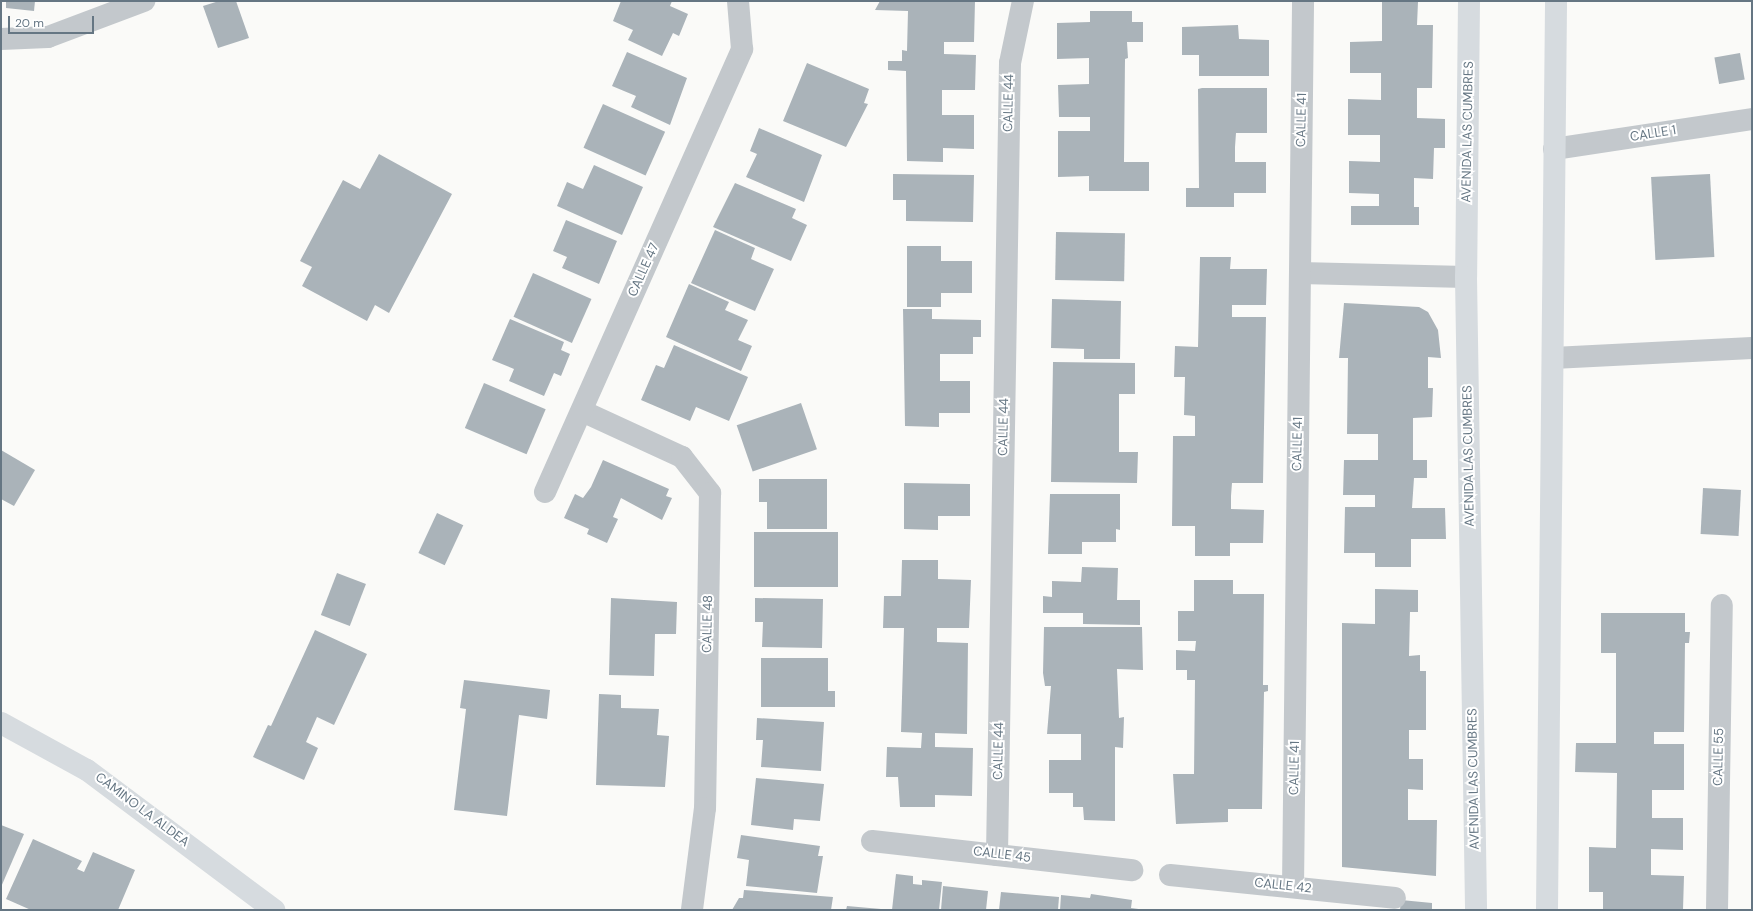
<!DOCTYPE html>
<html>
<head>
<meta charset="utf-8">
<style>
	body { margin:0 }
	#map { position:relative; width:1753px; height:911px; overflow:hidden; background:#fafaf8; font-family:"DM Sans",sans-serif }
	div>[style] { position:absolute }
	.building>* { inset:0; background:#aab3b9; transform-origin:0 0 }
	.street>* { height:22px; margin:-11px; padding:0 11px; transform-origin:11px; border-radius:11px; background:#c3c8cc }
	.secondary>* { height:22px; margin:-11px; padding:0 11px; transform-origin:11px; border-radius:11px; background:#d6dbdf }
	.highway>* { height:22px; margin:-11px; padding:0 11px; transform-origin:11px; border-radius:11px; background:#d6dbdf }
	span { translate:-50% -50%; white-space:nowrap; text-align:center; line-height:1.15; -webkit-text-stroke:4px #fff; paint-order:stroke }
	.street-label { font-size:13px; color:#657683 }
	.frame { position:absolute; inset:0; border:2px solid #657683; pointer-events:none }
	.scale { position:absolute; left:8px; top:16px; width:86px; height:18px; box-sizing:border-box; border:2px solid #657683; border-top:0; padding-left:5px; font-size:12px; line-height:14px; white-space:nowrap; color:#657683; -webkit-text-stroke:3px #fff; paint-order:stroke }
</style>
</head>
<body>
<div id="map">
	<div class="building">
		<i style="clip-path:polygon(6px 1px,35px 1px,34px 11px,6px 8px)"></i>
		<i style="clip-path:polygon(219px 1px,236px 1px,249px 38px,218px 48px,203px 6px)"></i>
		<i style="clip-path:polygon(621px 1px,672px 1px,670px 6px,688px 14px,679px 36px,673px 33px,662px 56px,628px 40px,633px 30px,613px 21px)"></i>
		<i style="clip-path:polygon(880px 1px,975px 1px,974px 42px,944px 42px,944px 54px,976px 55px,975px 90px,942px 90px,942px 115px,974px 115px,974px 149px,943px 148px,943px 162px,907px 161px,906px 71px,888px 70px,888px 61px,902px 61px,902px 50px,907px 51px,908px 11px,875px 10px)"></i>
		<i style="clip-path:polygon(1382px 2px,1418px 2px,1417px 25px,1433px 25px,1432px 88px,1417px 88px,1417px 118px,1445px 119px,1445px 148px,1434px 148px,1433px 179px,1414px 178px,1414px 207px,1419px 207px,1419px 225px,1351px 225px,1351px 206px,1379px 206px,1379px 194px,1349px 193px,1349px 161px,1380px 162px,1380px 135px,1348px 135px,1348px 99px,1381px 100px,1381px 73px,1350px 73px,1350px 42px,1382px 41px)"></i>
		<i style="clip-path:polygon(1090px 11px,1132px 11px,1132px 22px,1143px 22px,1143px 42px,1127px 42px,1128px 58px,1125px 59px,1124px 162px,1149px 162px,1149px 191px,1089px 191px,1089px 176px,1058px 177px,1058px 131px,1090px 131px,1090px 117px,1059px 117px,1058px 85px,1089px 84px,1089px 58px,1057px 59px,1057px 23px,1090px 22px)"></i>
		<i style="clip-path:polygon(1238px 25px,1239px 39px,1269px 40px,1269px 76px,1199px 76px,1199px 55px,1182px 55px,1182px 27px)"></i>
		<i style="clip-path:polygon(627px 52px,687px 78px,670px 125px,631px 107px,636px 96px,612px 86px)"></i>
		<i style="left:1740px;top:53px;width:27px;height:26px;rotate:80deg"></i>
		<i style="clip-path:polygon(807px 63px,869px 89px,864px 103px,868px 104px,846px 147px,783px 121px)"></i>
		<i style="clip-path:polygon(1202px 88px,1267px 88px,1267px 133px,1236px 133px,1235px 147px,1235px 162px,1266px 162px,1266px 193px,1234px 193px,1234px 207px,1186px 207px,1186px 188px,1199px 188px,1198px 89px)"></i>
		<i style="left:603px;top:104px;width:68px;height:48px;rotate:24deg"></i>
		<i style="clip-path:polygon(759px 128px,822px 155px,804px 202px,746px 177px,757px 154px,750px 151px)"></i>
		<i style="clip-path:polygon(379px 154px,452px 194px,389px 313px,375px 305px,367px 321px,302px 286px,312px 267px,300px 261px,343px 180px,360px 189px)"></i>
		<i style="clip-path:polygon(594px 165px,643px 187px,622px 235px,557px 206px,567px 182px,583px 189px)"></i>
		<i style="clip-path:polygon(893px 174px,974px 175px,973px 222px,906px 221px,906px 200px,893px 200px)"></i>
		<i style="left:1710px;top:174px;width:83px;height:59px;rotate:87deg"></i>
		<i style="clip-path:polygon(735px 183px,796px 209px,792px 218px,807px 225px,791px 261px,713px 227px)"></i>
		<i style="clip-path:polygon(566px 220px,617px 241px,599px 284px,562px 268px,567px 257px,553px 251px)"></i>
		<i style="clip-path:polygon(715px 230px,755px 248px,751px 259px,774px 269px,755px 311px,691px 283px)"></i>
		<i style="left:1056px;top:232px;width:69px;height:48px;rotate:1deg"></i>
		<i style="clip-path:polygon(907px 246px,941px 246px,941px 261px,972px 261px,972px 293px,941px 293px,941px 307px,907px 307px)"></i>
		<i style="clip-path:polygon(1200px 257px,1231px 257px,1230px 269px,1267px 269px,1266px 305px,1232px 305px,1232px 317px,1266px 317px,1263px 483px,1232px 483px,1231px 496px,1231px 509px,1264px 510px,1263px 543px,1230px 543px,1230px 556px,1195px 556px,1195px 526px,1172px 526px,1173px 436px,1195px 436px,1195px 416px,1184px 415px,1185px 377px,1174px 377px,1175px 346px,1198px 347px)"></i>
		<i style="left:533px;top:273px;width:64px;height:48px;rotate:24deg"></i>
		<i style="clip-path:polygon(689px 284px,729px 302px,725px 310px,748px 320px,738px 340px,752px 346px,741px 371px,666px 337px)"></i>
		<i style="clip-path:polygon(1052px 299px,1121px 301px,1120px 359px,1084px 359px,1084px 349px,1051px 348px)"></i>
		<i style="clip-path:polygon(1344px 303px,1419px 307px,1428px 312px,1438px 330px,1441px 358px,1428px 357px,1428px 388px,1433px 388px,1432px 417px,1413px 418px,1413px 460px,1427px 460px,1427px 478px,1414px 478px,1412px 508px,1445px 508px,1446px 539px,1411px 539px,1411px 567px,1375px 567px,1375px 553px,1344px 553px,1345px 507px,1375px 507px,1375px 495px,1343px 495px,1344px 460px,1378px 460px,1378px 434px,1347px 434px,1348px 358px,1339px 358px)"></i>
		<i style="clip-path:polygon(903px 309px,932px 309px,932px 319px,981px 320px,981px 337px,973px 337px,973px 354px,940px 354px,940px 381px,970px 381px,970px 413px,939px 413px,939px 427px,905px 426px)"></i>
		<i style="clip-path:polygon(510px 319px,564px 342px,561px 350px,570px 354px,561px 376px,554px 373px,544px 396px,509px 381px,514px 369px,492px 360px)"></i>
		<i style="clip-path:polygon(674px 345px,748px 377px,729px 421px,696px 407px,690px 421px,641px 400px,656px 365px,664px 368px)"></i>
		<i style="clip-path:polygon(1053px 362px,1135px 363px,1135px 394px,1119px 394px,1119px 452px,1138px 452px,1137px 483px,1051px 482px)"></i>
		<i style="left:484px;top:383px;width:67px;height:49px;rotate:23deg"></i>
		<i style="left:801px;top:403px;width:49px;height:68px;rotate:71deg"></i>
		<i style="clip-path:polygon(1px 450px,35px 470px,14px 506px,1px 499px)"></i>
		<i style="clip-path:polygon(603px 460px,669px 489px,666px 496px,672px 498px,662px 520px,621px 498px,613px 517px,618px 519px,607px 543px,587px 534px,589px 529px,564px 518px,575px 494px,583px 498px,591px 487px)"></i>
		<i style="clip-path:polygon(759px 479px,827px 479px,827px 529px,767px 529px,767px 502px,759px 502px)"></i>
		<i style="clip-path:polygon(904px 483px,970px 484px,970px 516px,938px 516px,938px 530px,904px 529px)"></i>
		<i style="left:1703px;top:488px;width:38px;height:46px;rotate:3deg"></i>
		<i style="clip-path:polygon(1050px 494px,1120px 494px,1120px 530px,1116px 529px,1116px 542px,1082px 542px,1082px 554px,1048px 554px)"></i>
		<i style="left:437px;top:513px;width:29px;height:44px;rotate:25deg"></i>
		<i style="left:754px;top:532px;width:84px;height:55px"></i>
		<i style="clip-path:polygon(902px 560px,938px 560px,938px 579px,971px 580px,969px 628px,937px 628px,937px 642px,968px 643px,967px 734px,935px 733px,935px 747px,973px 748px,972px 796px,935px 795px,935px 807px,900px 807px,898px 777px,886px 777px,887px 747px,921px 748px,922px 733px,901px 732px,904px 628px,883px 628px,884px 596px,901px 596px)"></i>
		<i style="clip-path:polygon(1082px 567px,1118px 568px,1117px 600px,1140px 600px,1140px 625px,1083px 624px,1083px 613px,1043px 613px,1043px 596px,1052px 597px,1052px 581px,1081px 582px)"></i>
		<i style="left:337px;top:573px;width:31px;height:45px;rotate:21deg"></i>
		<i style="clip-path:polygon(1194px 580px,1233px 580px,1233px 594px,1264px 594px,1263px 685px,1268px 685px,1268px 691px,1264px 692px,1262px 809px,1228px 809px,1228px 822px,1176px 824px,1173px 774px,1194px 774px,1195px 680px,1187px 680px,1187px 670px,1176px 670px,1176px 650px,1195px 651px,1196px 641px,1178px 641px,1178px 611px,1194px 611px)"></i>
		<i style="clip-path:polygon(1375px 589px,1418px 590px,1418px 612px,1410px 612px,1409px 656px,1420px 655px,1420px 671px,1426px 671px,1426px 730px,1409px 730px,1409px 759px,1423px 759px,1423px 790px,1408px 789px,1408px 820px,1437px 820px,1436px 876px,1342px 867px,1342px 623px,1375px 624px)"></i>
		<i style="clip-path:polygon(611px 598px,677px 602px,676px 634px,655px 634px,654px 676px,609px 675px)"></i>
		<i style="clip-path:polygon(755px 598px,823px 599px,822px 648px,762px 647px,763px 622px,755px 622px)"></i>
		<i style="clip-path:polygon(1601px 613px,1685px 613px,1685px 632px,1690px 632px,1689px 643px,1685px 643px,1684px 732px,1654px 732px,1654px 744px,1684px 744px,1684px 790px,1652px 790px,1652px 818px,1683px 818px,1683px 850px,1651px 849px,1651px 875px,1684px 876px,1683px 910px,1603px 910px,1603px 892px,1589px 892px,1589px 847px,1616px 848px,1617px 773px,1575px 772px,1576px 743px,1616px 743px,1616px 653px,1601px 653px)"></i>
		<i style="clip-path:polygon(1044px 627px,1142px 627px,1143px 670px,1117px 669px,1119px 718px,1124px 717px,1123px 748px,1115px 747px,1115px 821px,1084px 820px,1083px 807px,1073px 807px,1073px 793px,1049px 793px,1049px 760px,1081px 760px,1081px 734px,1047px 734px,1051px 686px,1045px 686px,1043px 673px)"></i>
		<i style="clip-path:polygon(315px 630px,367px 654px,334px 725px,317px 717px,306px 742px,318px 748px,304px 780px,253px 757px,268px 725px,271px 726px)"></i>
		<i style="clip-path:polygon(761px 658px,828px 658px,828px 691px,835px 691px,835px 707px,761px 707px)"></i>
		<i style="clip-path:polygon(464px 680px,550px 690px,547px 719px,519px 715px,507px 816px,454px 810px,466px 709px,460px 708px)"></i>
		<i style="clip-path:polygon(599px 694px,621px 695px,621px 708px,659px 709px,657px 735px,669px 736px,665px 787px,596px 785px)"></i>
		<i style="clip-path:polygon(757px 718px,824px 722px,821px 771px,761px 767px,763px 740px,756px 740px)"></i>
		<i style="clip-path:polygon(756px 778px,824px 784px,820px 821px,794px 819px,793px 830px,751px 825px)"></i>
		<i style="clip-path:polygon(1px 825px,24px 834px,1px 887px)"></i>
		<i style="clip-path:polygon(741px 835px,820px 846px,818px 856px,823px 856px,817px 893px,746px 886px,749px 860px,737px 858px)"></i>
		<i style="clip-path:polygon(33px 839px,82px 861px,77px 869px,84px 872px,93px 852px,135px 870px,118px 910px,31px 910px,6px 899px)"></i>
		<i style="clip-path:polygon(896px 874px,913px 876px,913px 884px,922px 885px,922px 880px,942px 882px,939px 910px,892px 910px)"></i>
		<i style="clip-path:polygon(943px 886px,988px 891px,986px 910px,941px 910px)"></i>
		<i style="clip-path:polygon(744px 890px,833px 897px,831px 910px,732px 910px,739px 898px,743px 898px)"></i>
		<i style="clip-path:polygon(1001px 892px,1059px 897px,1058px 910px,999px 910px)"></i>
		<i style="clip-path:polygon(1091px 894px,1132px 900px,1131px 908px,1146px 910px,1060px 910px,1061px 895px,1090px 898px)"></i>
		<i style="clip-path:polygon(1401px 900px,1432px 903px,1432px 910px,1400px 910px)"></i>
		<i style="clip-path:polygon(847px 906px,881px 909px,881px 910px,846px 910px)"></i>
	</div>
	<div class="street">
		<i style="left:1px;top:39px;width:47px;rotate:-2.4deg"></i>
		<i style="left:48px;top:37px;width:103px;rotate:-20.6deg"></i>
		<i style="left:1554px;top:149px;width:200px;rotate:-8.6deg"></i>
		<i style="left:1300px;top:273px;width:166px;rotate:1.4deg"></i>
		<i style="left:1553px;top:358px;width:199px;rotate:-2.9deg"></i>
		<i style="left:582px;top:411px;width:110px;rotate:24.7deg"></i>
		<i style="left:682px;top:457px;width:46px;rotate:52.1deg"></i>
		<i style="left:710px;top:493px;width:315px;rotate:90.9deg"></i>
		<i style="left:705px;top:808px;width:103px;rotate:97.3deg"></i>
		<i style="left:545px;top:492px;width:485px;rotate:-66deg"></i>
		<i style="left:742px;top:49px;width:48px;rotate:-94.8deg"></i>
		<i style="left:872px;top:841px;width:262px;rotate:6.4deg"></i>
		<i style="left:997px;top:855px;width:792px;rotate:-89.06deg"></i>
		<i style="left:1010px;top:63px;width:63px;rotate:-78.2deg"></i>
		<i style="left:1170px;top:875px;width:226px;rotate:5.8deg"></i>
		<i style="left:1293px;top:887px;width:886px;rotate:-89.35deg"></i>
		<i style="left:1717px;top:910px;width:305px;rotate:-89.1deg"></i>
	</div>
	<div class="secondary">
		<i style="left:1px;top:723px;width:98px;rotate:28.7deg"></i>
		<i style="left:87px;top:770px;width:234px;rotate:36.8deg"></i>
	</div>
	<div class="highway">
		<i style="left:1469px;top:1px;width:276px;rotate:90.6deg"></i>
		<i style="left:1466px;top:277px;width:633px;rotate:89.09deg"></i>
		<i style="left:1547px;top:910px;width:909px;rotate:-89.43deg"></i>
	</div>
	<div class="street-label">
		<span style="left:1009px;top:103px;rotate:-89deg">CALLE 44</span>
		<span style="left:1302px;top:120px;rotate:-89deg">CALLE 41</span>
		<span style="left:1468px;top:132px;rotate:-89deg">AVENIDA LAS CUMBRES</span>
		<span style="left:1653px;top:134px;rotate:-9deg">CALLE 1</span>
		<span style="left:644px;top:270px;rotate:-66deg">CALLE 47</span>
		<span style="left:1004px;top:427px;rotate:-89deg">CALLE 44</span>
		<span style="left:1298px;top:444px;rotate:-89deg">CALLE 41</span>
		<span style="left:1469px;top:456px;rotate:-91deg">AVENIDA LAS CUMBRES</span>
		<span style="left:708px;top:624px;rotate:-89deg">CALLE 48</span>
		<span style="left:999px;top:751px;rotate:-89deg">CALLE 44</span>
		<span style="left:1719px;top:757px;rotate:-89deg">CALLE 55</span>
		<span style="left:1295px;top:768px;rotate:-89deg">CALLE 41</span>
		<span style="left:1474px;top:779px;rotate:-91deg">AVENIDA LAS CUMBRES</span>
		<span style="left:142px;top:810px;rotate:37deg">CAMINO LA ALDEA</span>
		<span style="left:1002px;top:855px;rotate:7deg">CALLE 45</span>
		<span style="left:1283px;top:886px;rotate:6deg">CALLE 42</span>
	</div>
	<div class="frame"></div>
	<div class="scale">20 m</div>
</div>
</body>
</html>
